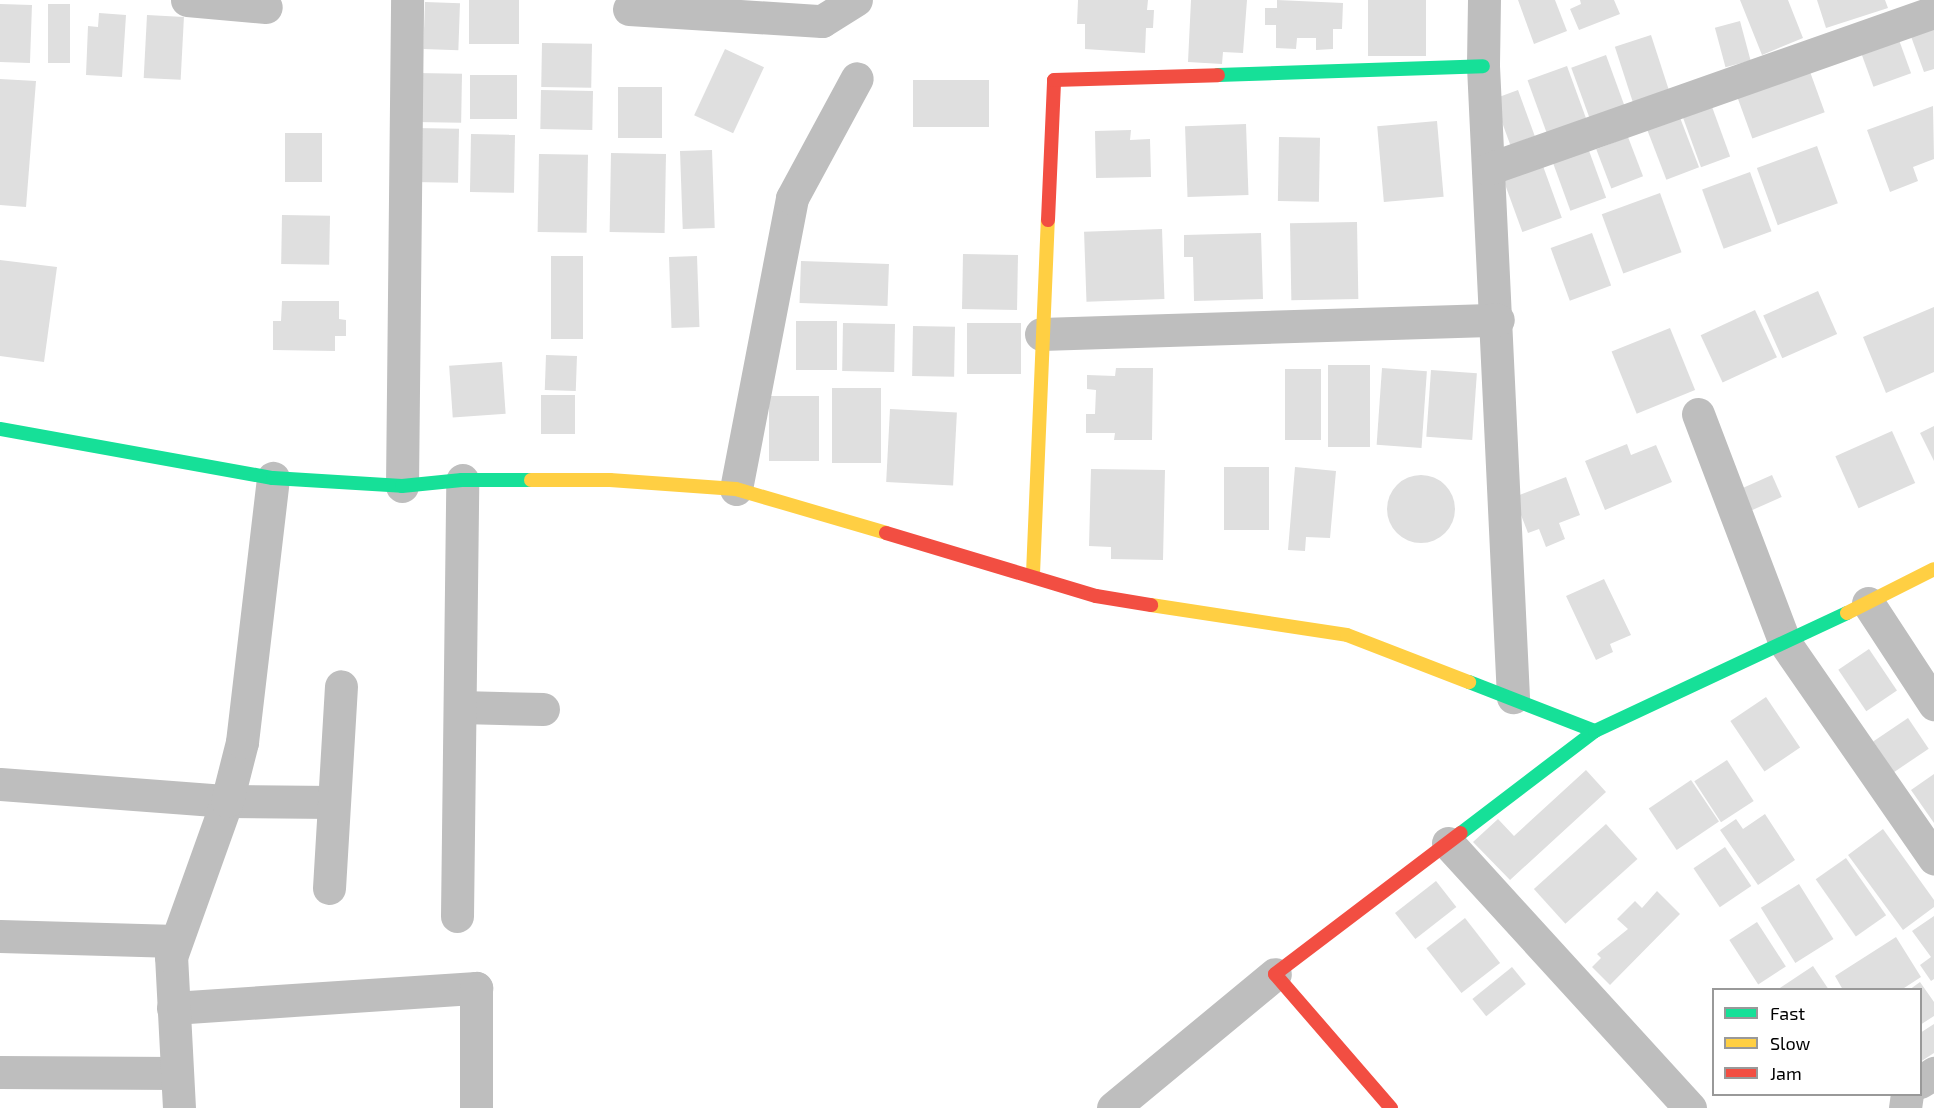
<!DOCTYPE html>
<html>
<head>
<meta charset="utf-8">
<style>
	body { margin:0 }
	#map { position:relative; width:1934px; height:1108px; overflow:hidden; background:#fff; font-family:"Exo 2",sans-serif }
	div>[style] { position:absolute }
	.building>* { inset:0; background:#dfdfdf; transform-origin:0 0 }
	.round { border-radius:50% }
	.street>* { height:33px; margin:-16.5px; padding:0 16.5px; transform-origin:16.5px; border-radius:16.5px; background:#bebebe }
	.fast>* { height:14px; margin:-7px; padding:0 7px; transform-origin:7px; border-radius:7px; background:#16e098 }
	.slow>* { height:14px; margin:-7px; padding:0 7px; transform-origin:7px; border-radius:7px; background:#ffcf43 }
	.jam>* { height:14px; margin:-7px; padding:0 7px; transform-origin:7px; border-radius:7px; background:#f24e42 }
	span { translate:-50% -50%; white-space:nowrap; text-align:center; line-height:1.15; -webkit-text-stroke:4.5px #fff; paint-order:stroke }
	.legend { position:absolute; left:1712px; top:988px; width:210px; height:108px; box-sizing:border-box; background:#fff; border:2px solid #999; margin:0; padding:8px 10px; list-style:none; font-size:18px; color:#000 }
	.legend li { display:flex; align-items:center; gap:12px; height:30px }
	.legend b { width:30px; border:2px solid #999 }
</style>
</head>
<body>
<div id="map">
	<div class="building">
		<i style="left:469px;top:0;width:50px;height:44px"></i>
		<i style="clip-path:polygon(1078px 0,1148px 0,1147px 10px,1154px 10px,1153px 28px,1146px 28px,1145px 53px,1085px 49px,1085px 24px,1077px 24px)"></i>
		<i style="clip-path:polygon(1191px 0,1247px 0,1243px 53px,1223px 52px,1222px 64px,1188px 62px)"></i>
		<i style="clip-path:polygon(1277px 0,1343px 3px,1342px 29px,1333px 29px,1333px 49px,1316px 50px,1316px 38px,1297px 38px,1296px 49px,1276px 48px,1276px 25px,1265px 25px,1265px 8px,1277px 8px)"></i>
		<i style="left:1368px;top:0;width:58px;height:56px"></i>
		<i style="clip-path:polygon(1518px 0,1555px 0,1567px 31px,1534px 44px)"></i>
		<i style="clip-path:polygon(1580px 0,1614px 0,1620px 14px,1579px 30px,1570px 9px,1581px 4px)"></i>
		<i style="clip-path:polygon(1740px 0,1788px 0,1803px 38px,1762px 55px)"></i>
		<i style="clip-path:polygon(1817px 0,1885px 0,1888px 8px,1826px 28px)"></i>
		<i style="left:425px;top:2px;width:35px;height:47px;rotate:2deg"></i>
		<i style="left:0;top:4px;width:32px;height:58px;rotate:2deg"></i>
		<i style="left:48px;top:4px;width:22px;height:59px"></i>
		<i style="clip-path:polygon(99px 13px,126px 15px,122px 77px,86px 75px,88px 26px,98px 27px)"></i>
		<i style="left:147px;top:15px;width:37px;height:63px;rotate:3deg"></i>
		<i style="left:1740px;top:21px;width:41px;height:26px;rotate:75deg"></i>
		<i style="clip-path:polygon(1934px 22px,1934px 69px,1924px 72px,1909px 31px)"></i>
		<i style="left:1895px;top:29px;width:47px;height:40px;rotate:70deg"></i>
		<i style="left:1651px;top:35px;width:58px;height:38px;rotate:72deg"></i>
		<i style="left:542px;top:43px;width:50px;height:44px;rotate:1deg"></i>
		<i style="left:725px;top:49px;width:43px;height:73px;rotate:25deg"></i>
		<i style="left:1606px;top:55px;width:62px;height:37px;rotate:70deg"></i>
		<i style="left:1567px;top:66px;width:63px;height:42px;rotate:70deg"></i>
		<i style="left:1809px;top:69px;width:46px;height:77px;rotate:70deg"></i>
		<i style="left:416px;top:73px;width:46px;height:49px;rotate:1deg"></i>
		<i style="left:470px;top:75px;width:47px;height:44px"></i>
		<i style="clip-path:polygon(0 79px,36px 81px,26px 207px,0 205px)"></i>
		<i style="left:913px;top:80px;width:76px;height:47px"></i>
		<i style="left:618px;top:87px;width:44px;height:51px"></i>
		<i style="left:541px;top:90px;width:52px;height:39px;rotate:1deg"></i>
		<i style="left:1518px;top:90px;width:49px;height:26px;rotate:70deg"></i>
		<i style="left:1711px;top:104px;width:56px;height:31px;rotate:70deg"></i>
		<i style="clip-path:polygon(1933px 106px,1934px 159px,1913px 167px,1918px 181px,1890px 192px,1867px 130px)"></i>
		<i style="left:1679px;top:115px;width:56px;height:35px;rotate:69deg"></i>
		<i style="left:1437px;top:121px;width:76px;height:60px;rotate:85deg"></i>
		<i style="left:1246px;top:124px;width:71px;height:61px;rotate:88deg"></i>
		<i style="left:413px;top:128px;width:46px;height:54px;rotate:1deg"></i>
		<i style="clip-path:polygon(1131px 130px,1130px 140px,1150px 139px,1151px 177px,1096px 178px,1095px 131px)"></i>
		<i style="left:285px;top:133px;width:37px;height:49px"></i>
		<i style="left:471px;top:134px;width:44px;height:58px;rotate:1deg"></i>
		<i style="left:1279px;top:137px;width:41px;height:64px;rotate:1deg"></i>
		<i style="left:1628px;top:137px;width:42px;height:34px;rotate:69deg"></i>
		<i style="left:1817px;top:146px;width:61px;height:64px;rotate:70deg"></i>
		<i style="left:1588px;top:148px;width:53px;height:38px;rotate:70deg"></i>
		<i style="left:712px;top:150px;width:78px;height:32px;rotate:88deg"></i>
		<i style="left:611px;top:153px;width:55px;height:79px;rotate:1deg"></i>
		<i style="left:539px;top:154px;width:49px;height:78px;rotate:1deg"></i>
		<i style="left:1543px;top:166px;width:55px;height:42px;rotate:70deg"></i>
		<i style="left:1750px;top:172px;width:63px;height:51px;rotate:70deg"></i>
		<i style="left:1660px;top:193px;width:63px;height:62px;rotate:70deg"></i>
		<i style="left:282px;top:215px;width:48px;height:49px;rotate:1deg"></i>
		<i style="left:1357px;top:222px;width:77px;height:67px;rotate:89deg"></i>
		<i style="left:1162px;top:229px;width:70px;height:78px;rotate:88deg"></i>
		<i style="clip-path:polygon(1261px 233px,1263px 299px,1194px 301px,1193px 257px,1184px 257px,1184px 235px)"></i>
		<i style="left:1592px;top:233px;width:56px;height:44px;rotate:70deg"></i>
		<i style="left:963px;top:254px;width:55px;height:55px;rotate:1deg"></i>
		<i style="left:551px;top:256px;width:32px;height:83px"></i>
		<i style="left:697px;top:256px;width:71px;height:28px;rotate:88deg"></i>
		<i style="clip-path:polygon(0 260px,57px 267px,44px 362px,0 356px)"></i>
		<i style="left:801px;top:261px;width:88px;height:42px;rotate:2deg"></i>
		<i style="left:1818px;top:291px;width:47px;height:60px;rotate:66deg"></i>
		<i style="clip-path:polygon(282px 301px,339px 301px,339px 319px,346px 320px,346px 336px,335px 336px,335px 351px,273px 350px,273px 321px,281px 321px)"></i>
		<i style="clip-path:polygon(1934px 307px,1934px 372px,1886px 393px,1863px 337px)"></i>
		<i style="left:1755px;top:310px;width:52px;height:60px;rotate:65deg"></i>
		<i style="left:796px;top:321px;width:41px;height:49px"></i>
		<i style="left:843px;top:323px;width:52px;height:48px;rotate:1deg"></i>
		<i style="left:967px;top:323px;width:54px;height:51px"></i>
		<i style="left:913px;top:326px;width:42px;height:50px;rotate:1deg"></i>
		<i style="left:1670px;top:328px;width:67px;height:63px;rotate:68deg"></i>
		<i style="left:546px;top:355px;width:31px;height:35px;rotate:2deg"></i>
		<i style="left:502px;top:362px;width:52px;height:53px;rotate:86deg"></i>
		<i style="left:1328px;top:365px;width:42px;height:82px"></i>
		<i style="clip-path:polygon(1116px 368px,1153px 368px,1152px 440px,1114px 440px,1115px 433px,1086px 433px,1086px 414px,1095px 414px,1096px 390px,1087px 389px,1087px 375px,1115px 376px)"></i>
		<i style="left:1382px;top:368px;width:45px;height:77px;rotate:4deg"></i>
		<i style="left:1285px;top:369px;width:36px;height:71px"></i>
		<i style="left:1431px;top:370px;width:46px;height:67px;rotate:4deg"></i>
		<i style="left:832px;top:388px;width:49px;height:75px"></i>
		<i style="left:541px;top:395px;width:34px;height:39px"></i>
		<i style="left:769px;top:396px;width:50px;height:65px"></i>
		<i style="left:890px;top:409px;width:67px;height:73px;rotate:3deg"></i>
		<i style="clip-path:polygon(1934px 426px,1934px 461px,1920px 433px)"></i>
		<i style="left:1892px;top:431px;width:57px;height:62px;rotate:66deg"></i>
		<i style="clip-path:polygon(1627px 444px,1631px 455px,1656px 445px,1672px 482px,1605px 510px,1585px 461px)"></i>
		<i style="left:1224px;top:467px;width:45px;height:63px"></i>
		<i style="clip-path:polygon(1295px 467px,1336px 471px,1330px 538px,1306px 537px,1305px 551px,1288px 550px)"></i>
		<i style="clip-path:polygon(1091px 469px,1165px 470px,1163px 560px,1111px 559px,1111px 547px,1089px 546px)"></i>
		<i style="left:1772px;top:475px;width:24px;height:40px;rotate:66deg"></i>
		<i class="round" style="left:1387px;top:475px;width:68px;height:68px"></i>
		<i style="clip-path:polygon(1566px 477px,1580px 515px,1559px 523px,1565px 539px,1546px 547px,1539px 529px,1528px 533px,1514px 497px)"></i>
		<i style="clip-path:polygon(1604px 579px,1631px 635px,1610px 644px,1613px 652px,1596px 660px,1566px 596px)"></i>
		<i style="left:1869px;top:649px;width:50px;height:37px;rotate:56deg"></i>
		<i style="left:1766px;top:697px;width:61px;height:43px;rotate:56deg"></i>
		<i style="left:1908px;top:718px;width:37px;height:42px;rotate:56deg"></i>
		<i style="left:1727px;top:760px;width:49px;height:39px;rotate:57deg"></i>
		<i style="clip-path:polygon(1586px 770px,1606px 792px,1510px 880px,1473px 842px,1498px 819px,1514px 836px)"></i>
		<i style="clip-path:polygon(1934px 774px,1934px 823px,1911px 790px)"></i>
		<i style="left:1691px;top:780px;width:50px;height:51px;rotate:56deg"></i>
		<i style="clip-path:polygon(1765px 814px,1795px 860px,1758px 885px,1720px 830px,1736px 819px,1743px 829px)"></i>
		<i style="left:1606px;top:824px;width:47px;height:97px;rotate:48deg"></i>
		<i style="clip-path:polygon(1883px 829px,1934px 900px,1934px 907px,1903px 930px,1848px 855px)"></i>
		<i style="left:1725px;top:847px;width:47px;height:38px;rotate:56deg"></i>
		<i style="left:1846px;top:858px;width:70px;height:37px;rotate:55deg"></i>
		<i style="left:1436px;top:881px;width:33px;height:52px;rotate:52deg"></i>
		<i style="left:1799px;top:884px;width:65px;height:45px;rotate:58deg"></i>
		<i style="clip-path:polygon(1657px 891px,1680px 914px,1610px 985px,1592px 967px,1601px 958px,1597px 954px,1628px 929px,1617px 919px,1635px 901px,1642px 908px)"></i>
		<i style="clip-path:polygon(1934px 916px,1934px 979px,1931px 981px,1920px 965px,1931px 957px,1912px 931px)"></i>
		<i style="left:1465px;top:918px;width:57px;height:49px;rotate:52deg"></i>
		<i style="left:1757px;top:922px;width:53px;height:33px;rotate:57deg"></i>
		<i style="clip-path:polygon(1896px 937px,1921px 977px,1901px 990px,1843px 990px,1835px 976px)"></i>
		<i style="clip-path:polygon(1813px 966px,1829px 990px,1777px 990px)"></i>
		<i style="left:1512px;top:967px;width:22px;height:51px;rotate:51deg"></i>
		<i style="clip-path:polygon(1920px 982px,1934px 1002px,1934px 1016px,1920px 1025px,1920px 990px,1909px 990px)"></i>
		<i style="clip-path:polygon(1934px 1024px,1934px 1053px,1920px 1062px,1920px 1033px)"></i>
	</div>
	<div class="street">
		<i style="left:187px;top:0;width:79px;rotate:5.1deg"></i>
		<i style="left:1484px;top:0;width:66px;rotate:90.9deg"></i>
		<i style="left:1483px;top:66px;width:632px;rotate:87.28deg"></i>
		<i style="left:629px;top:9px;width:193px;rotate:3.6deg"></i>
		<i style="left:822px;top:21px;width:40px;rotate:-32deg"></i>
		<i style="left:1488px;top:169px;width:473px;rotate:-19.4deg"></i>
		<i style="left:1041px;top:334px;width:457px;rotate:-1.8deg"></i>
		<i style="left:1698px;top:414px;width:245px;rotate:69.2deg"></i>
		<i style="left:1785px;top:643px;width:262px;rotate:55.3deg"></i>
		<i style="left:402px;top:486px;width:486px;rotate:-89.4deg"></i>
		<i style="left:736px;top:489px;width:296px;rotate:-79.1deg"></i>
		<i style="left:792px;top:198px;width:136px;rotate:-61.6deg"></i>
		<i style="left:1868px;top:603px;width:121px;rotate:56.8deg"></i>
		<i style="left:460px;top:707px;width:83px;rotate:1.4deg"></i>
		<i style="left:0;top:784px;width:228px;rotate:4.3deg"></i>
		<i style="left:227px;top:801px;width:106px;rotate:0.5deg"></i>
		<i style="left:1448px;top:843px;width:359px;rotate:47.6deg"></i>
		<i style="left:329px;top:888px;width:202px;rotate:-86.6deg"></i>
		<i style="left:457px;top:916px;width:436px;rotate:-89.3deg"></i>
		<i style="left:0;top:936px;width:176px;rotate:1.6deg"></i>
		<i style="left:173px;top:1008px;width:304px;rotate:-3.8deg"></i>
		<i style="left:476px;top:988px;width:120px;rotate:90deg"></i>
		<i style="left:0;top:1072px;width:177px;rotate:0.3deg"></i>
		<i style="left:1920px;top:1082px;width:17px;rotate:-33deg"></i>
		<i style="left:179px;top:1108px;width:151px;rotate:-93deg"></i>
		<i style="left:171px;top:957px;width:166px;rotate:-70.3deg"></i>
		<i style="left:227px;top:801px;width:61px;rotate:-75.7deg"></i>
		<i style="left:242px;top:742px;width:266px;rotate:-83.3deg"></i>
		<i style="left:1113px;top:1108px;width:210px;rotate:-39.6deg"></i>
		<i style="left:1905px;top:1108px;width:14px;rotate:-82deg"></i>
	</div>
	<div class="fast">
		<i style="left:1218px;top:75px;width:265px;rotate:-1.9deg"></i>
		<i style="left:0;top:429px;width:277px;rotate:10.2deg"></i>
		<i style="left:273px;top:478px;width:129px;rotate:3.5deg"></i>
		<i style="left:402px;top:486px;width:60px;rotate:-5.7deg"></i>
		<i style="left:462px;top:480px;width:69px"></i>
		<i style="left:1469px;top:682px;width:135px;rotate:21.3deg"></i>
		<i style="left:1461px;top:833px;width:168px;rotate:-37.3deg"></i>
		<i style="left:1595px;top:731px;width:278px;rotate:-25.1deg"></i>
	</div>
	<div class="slow">
		<i style="left:531px;top:480px;width:79px"></i>
		<i style="left:610px;top:480px;width:126px;rotate:4.1deg"></i>
		<i style="left:736px;top:489px;width:156px;rotate:16.3deg"></i>
		<i style="left:1033px;top:574px;width:354px;rotate:-87.6deg"></i>
		<i style="left:1151px;top:605px;width:198px;rotate:8.7deg"></i>
		<i style="left:1347px;top:635px;width:131px;rotate:21.1deg"></i>
		<i style="left:1847px;top:613px;width:97px;rotate:-26.8deg"></i>
	</div>
	<div class="jam">
		<i style="left:1048px;top:220px;width:140px;rotate:-87.5deg"></i>
		<i style="left:1054px;top:80px;width:164px;rotate:-1.7deg"></i>
		<i style="left:886px;top:533px;width:219px;rotate:16.7deg"></i>
		<i style="left:1096px;top:596px;width:56px;rotate:9.3deg"></i>
		<i style="left:1391px;top:1108px;width:177px;rotate:-130.9deg"></i>
		<i style="left:1275px;top:974px;width:233px;rotate:-37.2deg"></i>
	</div>
	<ul class="legend">
	<li><b style="height:8px;background:#16e098"></b>Fast</li>
	<li><b style="height:8px;background:#ffcf43"></b>Slow</li>
	<li><b style="height:8px;background:#f24e42"></b>Jam</li>
	</ul>
</div>
</body>
</html>
